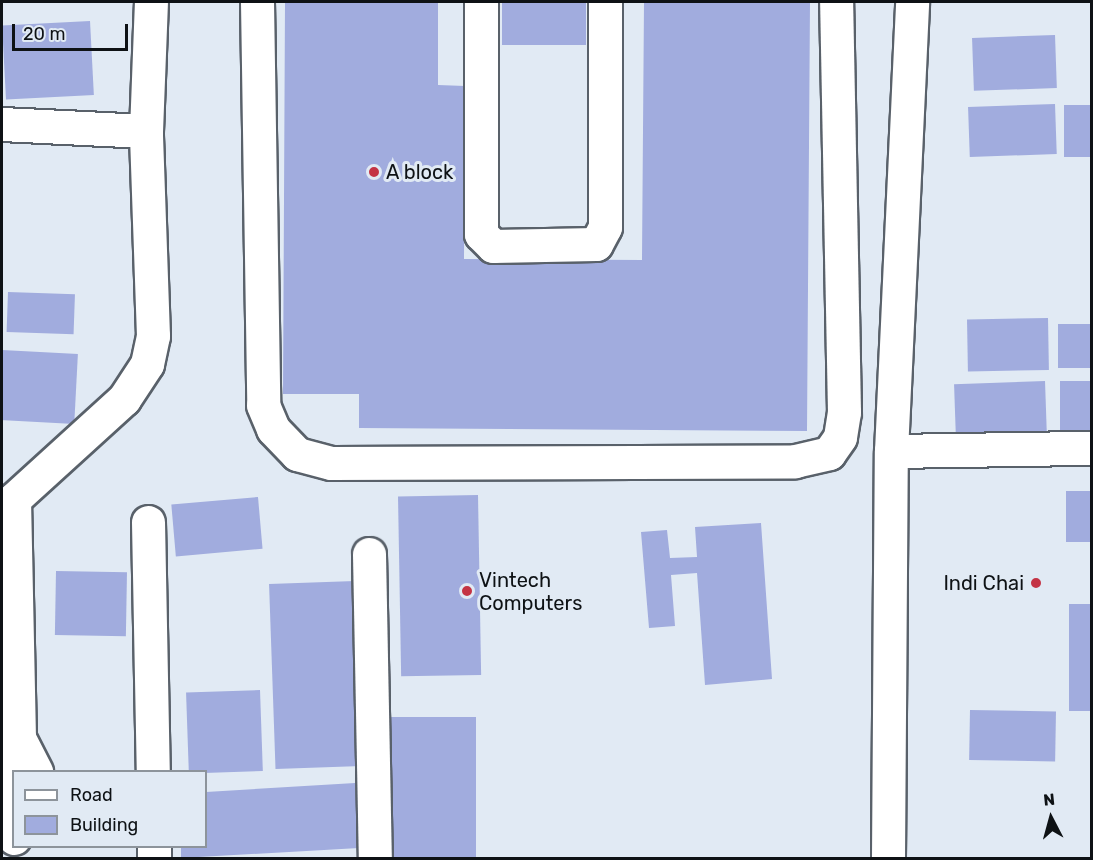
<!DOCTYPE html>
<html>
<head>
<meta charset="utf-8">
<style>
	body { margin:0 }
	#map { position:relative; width:1093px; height:860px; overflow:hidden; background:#e1eaf4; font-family:Rubik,sans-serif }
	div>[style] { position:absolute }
	.building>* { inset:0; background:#a1acde; transform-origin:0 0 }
	.roads { filter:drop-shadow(2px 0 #59616a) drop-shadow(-2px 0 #59616a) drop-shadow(0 2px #59616a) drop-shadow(0 -2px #59616a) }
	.minor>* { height:33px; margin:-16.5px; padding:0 16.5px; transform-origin:16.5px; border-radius:16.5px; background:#fff }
	.dots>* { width:16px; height:16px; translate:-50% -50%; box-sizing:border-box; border:3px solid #e1eaf4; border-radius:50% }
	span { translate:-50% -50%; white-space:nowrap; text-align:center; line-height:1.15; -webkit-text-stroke:6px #e1eaf4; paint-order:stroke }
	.poi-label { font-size:20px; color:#0e1215 }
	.left { translate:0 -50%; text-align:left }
	.right { translate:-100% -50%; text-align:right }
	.frame { position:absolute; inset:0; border:3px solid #0e1215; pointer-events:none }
	.legend { position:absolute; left:12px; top:770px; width:195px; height:78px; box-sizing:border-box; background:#e1eaf4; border:2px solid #8d949b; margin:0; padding:8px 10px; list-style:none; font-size:18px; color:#0e1215 }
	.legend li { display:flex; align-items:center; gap:12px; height:30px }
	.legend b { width:30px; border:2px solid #8d949b }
	.north { position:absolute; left:1021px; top:788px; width:60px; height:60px; -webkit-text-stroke:4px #e1eaf4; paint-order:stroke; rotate:354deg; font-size:16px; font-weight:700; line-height:24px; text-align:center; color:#0e1215 }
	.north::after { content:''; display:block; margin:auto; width:21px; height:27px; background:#0e1215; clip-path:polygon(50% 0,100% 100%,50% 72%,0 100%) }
	.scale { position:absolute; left:12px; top:24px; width:116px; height:27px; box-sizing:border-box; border:3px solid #0e1215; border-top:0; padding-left:8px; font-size:18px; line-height:21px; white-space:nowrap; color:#0e1215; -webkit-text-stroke:4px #e1eaf4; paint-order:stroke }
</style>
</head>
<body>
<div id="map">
	<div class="building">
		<i style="clip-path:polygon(285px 2px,438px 2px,438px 85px,465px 86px,464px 259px,642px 260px,644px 2px,810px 2px,807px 431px,359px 428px,359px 394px,283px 394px)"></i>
		<i style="left:502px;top:2px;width:84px;height:43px"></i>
		<i style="left:90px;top:21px;width:74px;height:88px;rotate:87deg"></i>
		<i style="left:1055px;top:35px;width:53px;height:83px;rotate:88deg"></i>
		<i style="left:1055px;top:104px;width:50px;height:87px;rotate:88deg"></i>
		<i style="left:1092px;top:105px;width:52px;height:28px;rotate:90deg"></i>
		<i style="left:8px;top:292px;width:67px;height:40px;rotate:2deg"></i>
		<i style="left:1048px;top:318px;width:52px;height:81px;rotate:89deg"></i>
		<i style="left:1092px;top:324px;width:44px;height:34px;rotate:90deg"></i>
		<i style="left:2px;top:350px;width:76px;height:70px;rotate:3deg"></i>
		<i style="left:1045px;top:381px;width:51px;height:91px;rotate:88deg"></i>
		<i style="left:1092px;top:381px;width:57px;height:32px;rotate:90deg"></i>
		<i style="left:1066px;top:491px;width:26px;height:51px"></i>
		<i style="left:478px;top:495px;width:180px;height:80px;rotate:89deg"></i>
		<i style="left:258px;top:497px;width:52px;height:87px;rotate:85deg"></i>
		<i style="clip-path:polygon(761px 523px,772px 679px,705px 685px,697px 573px,671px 575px,675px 626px,649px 628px,641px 532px,667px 530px,670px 558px,697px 557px,695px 527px)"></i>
		<i style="left:56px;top:571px;width:71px;height:64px;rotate:1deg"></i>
		<i style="left:355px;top:581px;width:185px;height:86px;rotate:88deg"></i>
		<i style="left:1069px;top:604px;width:23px;height:107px"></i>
		<i style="left:260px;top:690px;width:81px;height:74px;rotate:88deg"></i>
		<i style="left:970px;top:710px;width:86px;height:50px;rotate:1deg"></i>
		<i style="left:390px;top:717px;width:86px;height:141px"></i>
		<i style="clip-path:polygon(355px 783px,359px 848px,181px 858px,181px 846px,206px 846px,206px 792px)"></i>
	</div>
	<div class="roads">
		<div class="minor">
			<i style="left:257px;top:2px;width:403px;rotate:89.1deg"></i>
			<i style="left:263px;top:405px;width:26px;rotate:67deg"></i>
			<i style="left:273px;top:429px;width:35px;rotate:46deg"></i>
			<i style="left:297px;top:454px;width:35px;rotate:15deg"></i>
			<i style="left:331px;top:463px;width:464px;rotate:-0.2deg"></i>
			<i style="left:795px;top:461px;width:35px;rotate:-13deg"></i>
			<i style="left:829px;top:453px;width:19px;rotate:-55deg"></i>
			<i style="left:840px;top:437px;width:25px;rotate:-81deg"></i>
			<i style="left:844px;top:412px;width:410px;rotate:-91.1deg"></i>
			<i style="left:481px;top:2px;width:232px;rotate:90deg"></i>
			<i style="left:481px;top:234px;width:17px;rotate:45deg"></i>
			<i style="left:493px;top:246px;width:103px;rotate:-1.1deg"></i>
			<i style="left:596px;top:244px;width:19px;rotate:-62deg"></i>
			<i style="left:605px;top:227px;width:225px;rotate:-90deg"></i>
			<i style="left:2px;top:124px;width:144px;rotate:2.8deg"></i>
			<i style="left:891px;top:451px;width:201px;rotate:-0.9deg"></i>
			<i style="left:14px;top:499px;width:149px;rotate:-42.3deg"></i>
			<i style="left:124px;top:399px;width:42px;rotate:-56.7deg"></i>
			<i style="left:147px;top:364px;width:29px;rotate:-78deg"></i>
			<i style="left:153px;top:336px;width:205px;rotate:-92deg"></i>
			<i style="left:146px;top:131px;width:129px;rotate:-87.8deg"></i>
			<i style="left:148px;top:522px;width:250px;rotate:88.9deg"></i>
			<i style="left:369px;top:554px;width:304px;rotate:88.9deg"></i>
			<i style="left:19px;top:738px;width:38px;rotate:63deg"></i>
			<i style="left:14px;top:838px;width:14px;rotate:-120deg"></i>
			<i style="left:7px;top:826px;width:50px;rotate:-93.4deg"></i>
			<i style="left:4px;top:776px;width:41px;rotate:-68.5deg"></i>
			<i style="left:19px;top:738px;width:239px;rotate:-91.2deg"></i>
			<i style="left:154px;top:846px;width:12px;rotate:90deg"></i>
			<i style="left:888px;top:858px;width:407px;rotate:-89.6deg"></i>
			<i style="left:891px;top:451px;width:449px;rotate:-87.3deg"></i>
		</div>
	</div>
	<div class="dots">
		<i style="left:374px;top:172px;background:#c43344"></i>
		<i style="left:1036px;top:583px;background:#c43344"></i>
		<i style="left:467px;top:591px;background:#c43344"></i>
	</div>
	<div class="poi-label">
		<span class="left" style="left:386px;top:172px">A block</span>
		<span class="left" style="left:479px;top:592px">Vintech<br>Computers</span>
		<span class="right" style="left:1024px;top:583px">Indi Chai</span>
	</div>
	<div class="frame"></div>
	<ul class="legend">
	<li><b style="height:8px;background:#fff"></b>Road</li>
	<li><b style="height:16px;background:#a1acde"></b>Building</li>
	</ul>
	<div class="north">N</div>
	<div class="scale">20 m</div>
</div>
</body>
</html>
